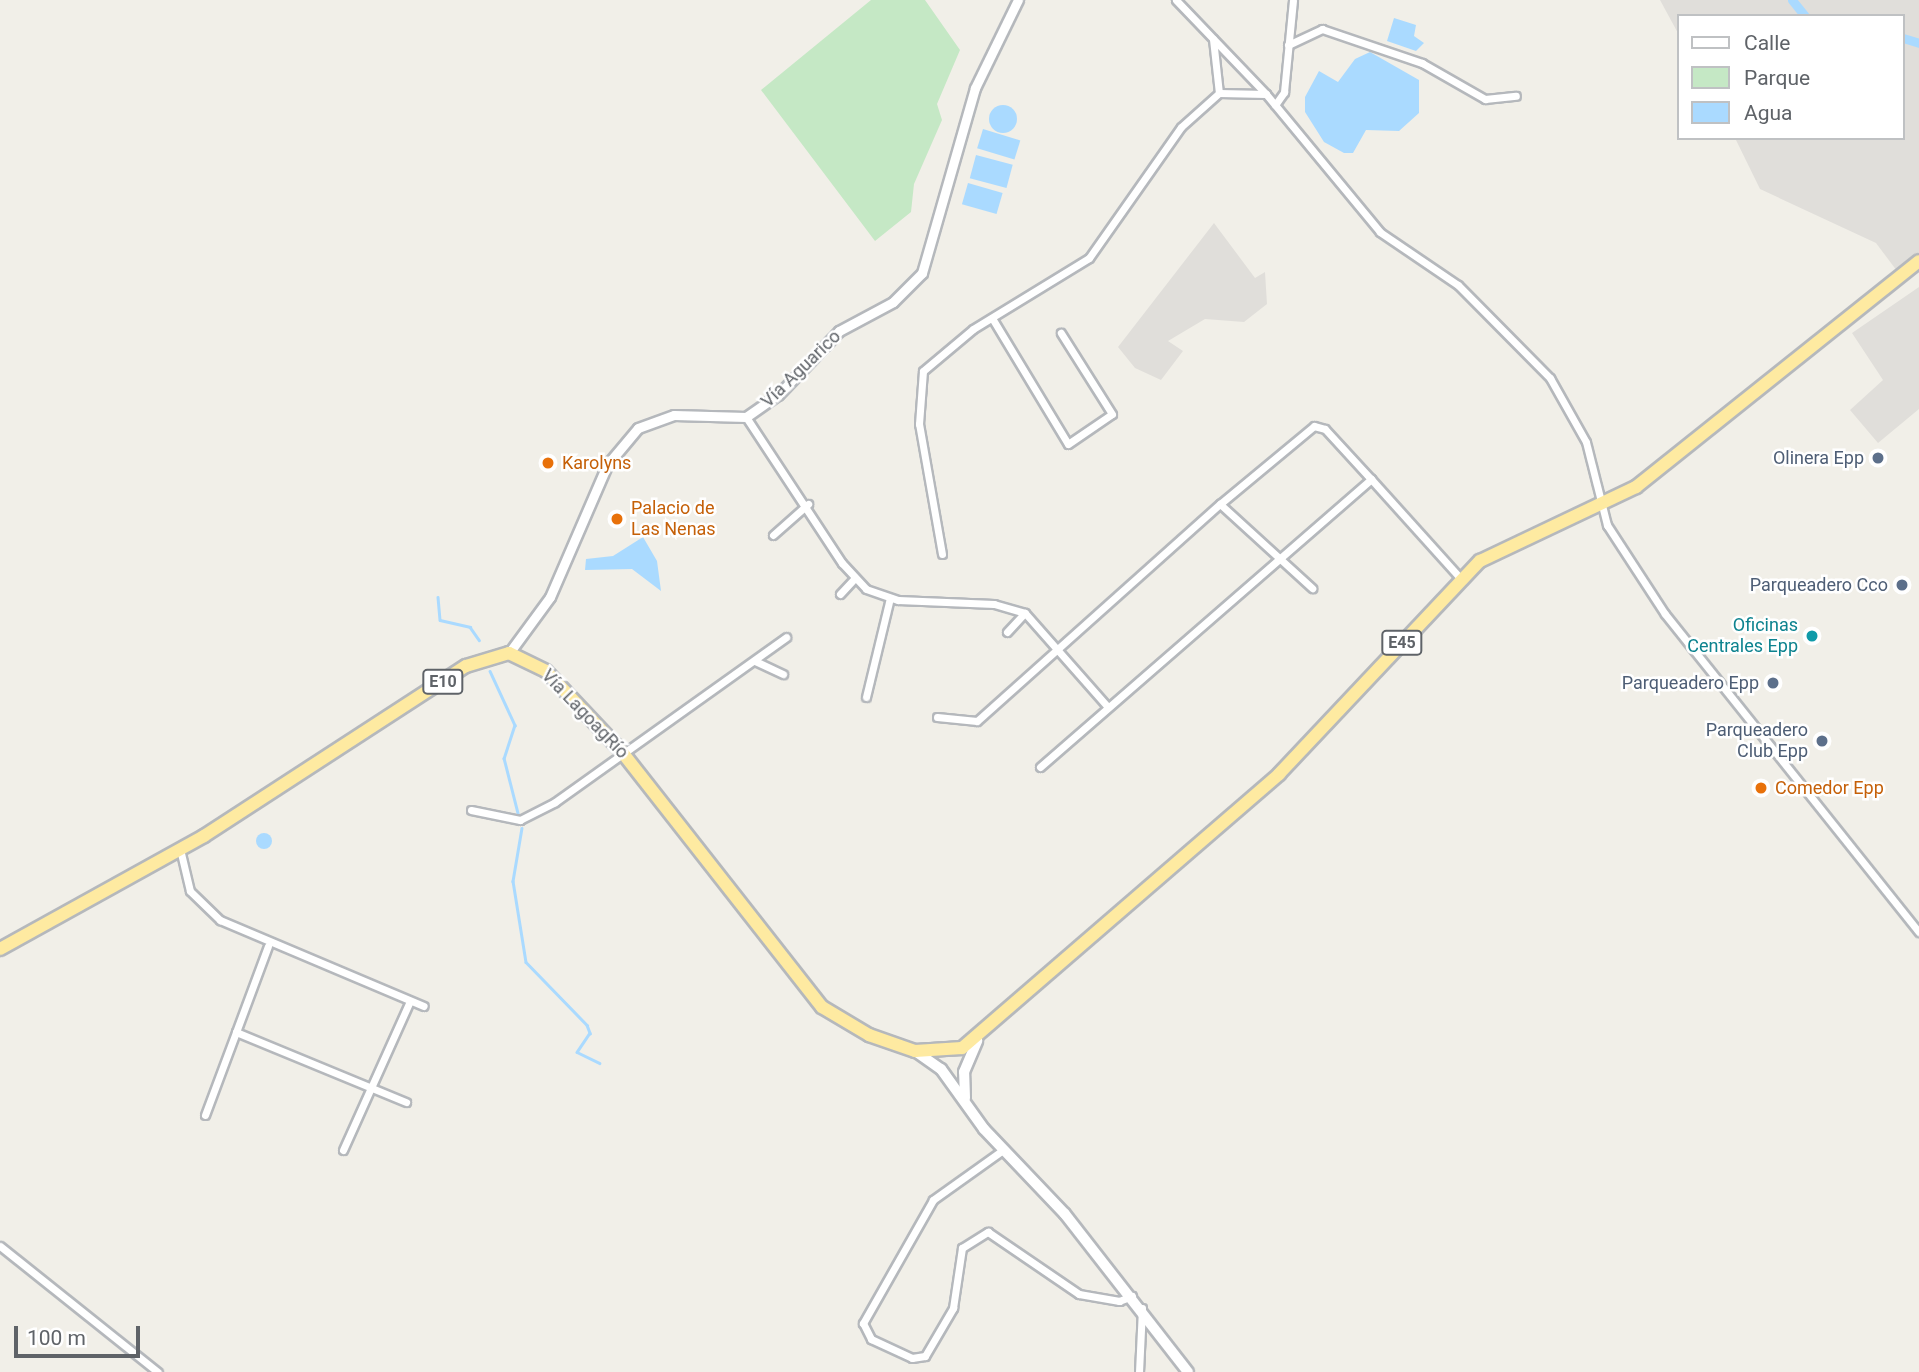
<!DOCTYPE html>
<html>
<head>
<meta charset="utf-8">
<style>
	body { margin:0 }
	#map { position:relative; width:1919px; height:1372px; overflow:hidden; background:#f1efe8; font-family:Roboto,sans-serif }
	div>[style] { position:absolute }
	.industrial>* { inset:0; background:#e0deda }
	.green>* { inset:0; background:#c5e8c5 }
	.water>* { inset:0; background:#aadaff; transform-origin:0 0 }
	.round { border-radius:50% }
	.stream>* { height:2.5px; margin:-1.25px; padding:0 1.25px; transform-origin:1.25px; border-radius:1.25px; background:#aadaff }
	.canal>* { height:9px; margin:-4.5px; padding:0 4.5px; transform-origin:4.5px; border-radius:4.5px; background:#aadaff }
	.roads { filter:drop-shadow(2px 0 #b5b8bc) drop-shadow(-2px 0 #b5b8bc) drop-shadow(0 2px #b5b8bc) drop-shadow(0 -2px #b5b8bc) }
	.minor>* { height:7px; margin:-3.5px; padding:0 3.5px; transform-origin:3.5px; border-radius:3.5px; background:#fff }
	.tertiary>* { height:9px; margin:-4.5px; padding:0 4.5px; transform-origin:4.5px; border-radius:4.5px; background:#fff }
	.secondary>* { height:10px; margin:-5px; padding:0 5px; transform-origin:5px; border-radius:5px; background:#fff }
	.trunk>* { height:12px; margin:-6px; padding:0 6px; transform-origin:6px; border-radius:6px; background:#feeaa1 }
	.dots>* { width:19px; height:19px; translate:-50% -50%; box-sizing:border-box; border:4px solid #fff; border-radius:50% }
	span { translate:-50% -50%; white-space:nowrap; text-align:center; line-height:1.15; -webkit-text-stroke:5px #fff; paint-order:stroke }
	.shield-label span { padding:2px 5px; background:#fff; border:2px solid; border-radius:5px; -webkit-text-stroke-width:0 }
	.shield-label { font-size:16px; color:#5f6368; font-weight:700 }
	.street-label { font-size:18px; color:#5f6368 }
	.service-label { font-size:18px; color:#4e5e75 }
	.right { translate:-100% -50%; text-align:right }
	.food-label { font-size:18px; color:#c56008 }
	.left { translate:0 -50%; text-align:left }
	.culture-label { font-size:18px; color:#0d838f }
	.legend { position:absolute; left:1677px; top:14px; width:228px; height:126px; box-sizing:border-box; background:#fff; border:2px solid #bfc1c3; margin:0; padding:9px 12px; list-style:none; font-size:21px; color:#5f6368 }
	.legend li { display:flex; align-items:center; gap:14px; height:35px }
	.legend b { width:35px; border:2px solid #bfc1c3 }
	.scale { position:absolute; left:14px; top:1326px; width:126px; height:32px; box-sizing:border-box; border:4px solid #5f6368; border-top:0; padding-left:9px; font-size:21px; line-height:24px; white-space:nowrap; color:#5f6368; -webkit-text-stroke:5px #fff; paint-order:stroke }
</style>
</head>
<body>
<div id="map">
	<div class="industrial">
		<i style="clip-path:polygon(1660px 0,1919px 0,1919px 253px,1897px 271px,1876px 243px,1760px 189px,1735px 138px,1903px 138px,1903px 16px,1679px 16px,1679px 35px)"></i>
		<i style="clip-path:polygon(1214px 223px,1255px 278px,1265px 272px,1267px 304px,1244px 322px,1205px 319px,1168px 341px,1183px 351px,1161px 380px,1135px 368px,1118px 347px)"></i>
		<i style="clip-path:polygon(1919px 287px,1919px 409px,1878px 443px,1850px 410px,1883px 380px,1852px 333px)"></i>
	</div>
	<div class="green">
		<i style="clip-path:polygon(871px 0,925px 0,960px 50px,937px 104px,942px 120px,914px 184px,911px 212px,875px 241px,761px 90px)"></i>
	</div>
	<div class="water">
		<i style="clip-path:polygon(1394px 18px,1416px 25px,1414px 36px,1424px 43px,1416px 51px,1387px 41px)"></i>
		<i style="clip-path:polygon(1370px 52px,1419px 80px,1419px 113px,1399px 131px,1366px 130px,1353px 153px,1344px 153px,1324px 142px,1305px 112px,1305px 97px,1319px 71px,1338px 82px,1355px 59px)"></i>
		<i class="round" style="left:989px;top:105px;width:28px;height:28px"></i>
		<i style="left:983px;top:129px;width:39px;height:20px;rotate:17deg"></i>
		<i style="left:976px;top:155px;width:38px;height:24px;rotate:15deg"></i>
		<i style="left:968px;top:183px;width:36px;height:22px;rotate:16deg"></i>
		<i style="clip-path:polygon(643px 537px,657px 561px,661px 591px,632px 569px,585px 570px,586px 559px,613px 556px)"></i>
		<i class="round" style="left:256px;top:833px;width:16px;height:16px"></i>
	</div>
	<div class="stream">
		<i style="left:438px;top:597px;width:23px;rotate:85deg"></i>
		<i style="left:440px;top:620px;width:31px;rotate:13deg"></i>
		<i style="left:470px;top:627px;width:16px;rotate:55deg"></i>
		<i style="left:490px;top:671px;width:60px;rotate:65.2deg"></i>
		<i style="left:515px;top:725px;width:35px;rotate:108deg"></i>
		<i style="left:504px;top:758px;width:57px;rotate:75.7deg"></i>
		<i style="left:522px;top:828px;width:54px;rotate:99.6deg"></i>
		<i style="left:513px;top:881px;width:82px;rotate:80.9deg"></i>
		<i style="left:526px;top:962px;width:88px;rotate:45.9deg"></i>
		<i style="left:587px;top:1025px;width:9px;rotate:69deg"></i>
		<i style="left:590px;top:1033px;width:23px;rotate:124deg"></i>
		<i style="left:577px;top:1052px;width:25px;rotate:26deg"></i>
	</div>
	<div class="canal">
		<i style="left:1792px;top:0;width:21px;rotate:51deg"></i>
		<i style="left:1903px;top:38px;width:17px;rotate:17deg"></i>
	</div>
	<div class="roads">
		<div class="minor">
			<i style="left:1176px;top:0;width:130px;rotate:46.2deg"></i>
			<i style="left:1266px;top:94px;width:179px;rotate:50.4deg"></i>
			<i style="left:1380px;top:232px;width:94px;rotate:34.2deg"></i>
			<i style="left:1458px;top:285px;width:131px;rotate:45.3deg"></i>
			<i style="left:1550px;top:378px;width:73px;rotate:60.6deg"></i>
			<i style="left:1586px;top:442px;width:86px;rotate:75.8deg"></i>
			<i style="left:1607px;top:525px;width:106px;rotate:56.9deg"></i>
			<i style="left:1665px;top:614px;width:407px;rotate:51.4deg"></i>
			<i style="left:1213px;top:39px;width:54px;rotate:83.7deg"></i>
			<i style="left:1288px;top:45px;width:38px;rotate:-25deg"></i>
			<i style="left:1322px;top:29px;width:106px;rotate:18.8deg"></i>
			<i style="left:1422px;top:63px;width:73px;rotate:29.7deg"></i>
			<i style="left:1485px;top:99px;width:31px;rotate:-6deg"></i>
			<i style="left:1275px;top:105px;width:16px;rotate:-55deg"></i>
			<i style="left:1284px;top:92px;width:92px;rotate:-84.4deg"></i>
			<i style="left:992px;top:318px;width:147px;rotate:58.9deg"></i>
			<i style="left:1068px;top:444px;width:53px;rotate:-34.3deg"></i>
			<i style="left:1112px;top:414px;width:96px;rotate:-122.2deg"></i>
			<i style="left:746px;top:417px;width:175px;rotate:56.7deg"></i>
			<i style="left:842px;top:563px;width:35px;rotate:47deg"></i>
			<i style="left:866px;top:589px;width:34px;rotate:19deg"></i>
			<i style="left:898px;top:600px;width:96px;rotate:2.4deg"></i>
			<i style="left:994px;top:604px;width:32px;rotate:16deg"></i>
			<i style="left:1025px;top:613px;width:125px;rotate:48.6deg"></i>
			<i style="left:1220px;top:504px;width:122px;rotate:-39.7deg"></i>
			<i style="left:1314px;top:426px;width:11px;rotate:15deg"></i>
			<i style="left:1325px;top:429px;width:68px;rotate:47.4deg"></i>
			<i style="left:773px;top:535px;width:47px;rotate:-41.5deg"></i>
			<i style="left:942px;top:554px;width:132px;rotate:-100deg"></i>
			<i style="left:919px;top:424px;width:53px;rotate:-85.7deg"></i>
			<i style="left:923px;top:371px;width:65px;rotate:-40deg"></i>
			<i style="left:973px;top:329px;width:136px;rotate:-31.5deg"></i>
			<i style="left:1089px;top:258px;width:160px;rotate:-54.9deg"></i>
			<i style="left:1181px;top:127px;width:51px;rotate:-41.8deg"></i>
			<i style="left:1219px;top:93px;width:47px;rotate:1.2deg"></i>
			<i style="left:840px;top:594px;width:21px;rotate:-47deg"></i>
			<i style="left:1007px;top:632px;width:26px;rotate:-47deg"></i>
			<i style="left:755px;top:661px;width:31px;rotate:25deg"></i>
			<i style="left:866px;top:697px;width:102px;rotate:-76.4deg"></i>
			<i style="left:937px;top:717px;width:40px;rotate:5.7deg"></i>
			<i style="left:977px;top:721px;width:326px;rotate:-41.8deg"></i>
			<i style="left:1220px;top:504px;width:125px;rotate:42.4deg"></i>
			<i style="left:1040px;top:767px;width:439px;rotate:-41deg"></i>
			<i style="left:1371px;top:479px;width:135px;rotate:48deg"></i>
			<i style="left:471px;top:810px;width:50px;rotate:11.5deg"></i>
			<i style="left:520px;top:820px;width:39px;rotate:-27deg"></i>
			<i style="left:555px;top:802px;width:284px;rotate:-35.5deg"></i>
			<i style="left:180px;top:849px;width:43px;rotate:76.6deg"></i>
			<i style="left:190px;top:891px;width:42px;rotate:44deg"></i>
			<i style="left:220px;top:920px;width:221px;rotate:22.9deg"></i>
			<i style="left:268px;top:946px;width:92px;rotate:110.4deg"></i>
			<i style="left:236px;top:1032px;width:184px;rotate:22.4deg"></i>
			<i style="left:205px;top:1115px;width:89px;rotate:-69.5deg"></i>
			<i style="left:343px;top:1150px;width:163px;rotate:-65.8deg"></i>
			<i style="left:1003px;top:1150px;width:86px;rotate:144.5deg"></i>
			<i style="left:933px;top:1200px;width:142px;rotate:119.6deg"></i>
			<i style="left:863px;top:1323px;width:18px;rotate:63deg"></i>
			<i style="left:871px;top:1339px;width:45px;rotate:24.9deg"></i>
			<i style="left:912px;top:1358px;width:13px;rotate:-9deg"></i>
			<i style="left:925px;top:1356px;width:56px;rotate:-59.7deg"></i>
			<i style="left:953px;top:1308px;width:61px;rotate:-81.5deg"></i>
			<i style="left:962px;top:1248px;width:31px;rotate:-32deg"></i>
			<i style="left:988px;top:1232px;width:110px;rotate:34.3deg"></i>
			<i style="left:1079px;top:1294px;width:41px;rotate:9.9deg"></i>
			<i style="left:1119px;top:1301px;width:14px;rotate:-21deg"></i>
			<i style="left:0;top:1246px;width:202px;rotate:38.6deg"></i>
			<i style="left:1139px;top:1372px;width:64px;rotate:-87.3deg"></i>
		</div>
		<div class="tertiary">
			<i style="left:509px;top:653px;width:69px;rotate:-53.8deg"></i>
			<i style="left:550px;top:597px;width:144px;rotate:-66.6deg"></i>
			<i style="left:607px;top:465px;width:48px;rotate:-50deg"></i>
			<i style="left:638px;top:428px;width:38px;rotate:-20deg"></i>
			<i style="left:674px;top:415px;width:72px;rotate:1.6deg"></i>
			<i style="left:746px;top:417px;width:39px;rotate:-35deg"></i>
			<i style="left:778px;top:395px;width:88px;rotate:-46.4deg"></i>
			<i style="left:839px;top:331px;width:61px;rotate:-28.2deg"></i>
			<i style="left:893px;top:302px;width:41px;rotate:-45deg"></i>
			<i style="left:922px;top:273px;width:192px;rotate:-74deg"></i>
			<i style="left:975px;top:88px;width:98px;rotate:-64deg"></i>
		</div>
		<div class="secondary">
			<i style="left:915px;top:1051px;width:32px;rotate:35deg"></i>
			<i style="left:941px;top:1069px;width:74px;rotate:54.4deg"></i>
			<i style="left:984px;top:1129px;width:117px;rotate:46.4deg"></i>
			<i style="left:1065px;top:1214px;width:200px;rotate:52.1deg"></i>
			<i style="left:965px;top:1098px;width:26px;rotate:-92deg"></i>
			<i style="left:964px;top:1072px;width:34px;rotate:-67deg"></i>
		</div>
		<div class="trunk">
			<i style="left:0;top:949px;width:233px;rotate:-29deg"></i>
			<i style="left:204px;top:836px;width:312px;rotate:-33deg"></i>
			<i style="left:466px;top:666px;width:45px;rotate:-16.8deg"></i>
			<i style="left:509px;top:653px;width:41px;rotate:25.9deg"></i>
			<i style="left:546px;top:671px;width:111px;rotate:46.8deg"></i>
			<i style="left:622px;top:752px;width:324px;rotate:51.9deg"></i>
			<i style="left:822px;top:1007px;width:55px;rotate:30.8deg"></i>
			<i style="left:869px;top:1035px;width:49px;rotate:19.2deg"></i>
			<i style="left:915px;top:1051px;width:47px;rotate:-3.7deg"></i>
			<i style="left:962px;top:1048px;width:419px;rotate:-40.8deg"></i>
			<i style="left:1279px;top:774px;width:293px;rotate:-46.7deg"></i>
			<i style="left:1480px;top:561px;width:173px;rotate:-25.4deg"></i>
			<i style="left:1636px;top:487px;width:362px;rotate:-38.6deg"></i>
		</div>
	</div>
	<div class="dots">
		<i style="left:1878px;top:458px;background:#5c6f8a"></i>
		<i style="left:548px;top:463px;background:#e8710a"></i>
		<i style="left:617px;top:519px;background:#e8710a"></i>
		<i style="left:1902px;top:585px;background:#5c6f8a"></i>
		<i style="left:1812px;top:636px;background:#0f9aa8"></i>
		<i style="left:1773px;top:683px;background:#5c6f8a"></i>
		<i style="left:1822px;top:741px;background:#5c6f8a"></i>
		<i style="left:1761px;top:788px;background:#e8710a"></i>
	</div>
	<div class="shield-label">
		<span style="left:1402px;top:643px">E45</span>
		<span style="left:443px;top:682px">E10</span>
	</div>
	<div class="street-label">
		<span style="left:801px;top:369px;rotate:-44deg">Vía Aguarico</span>
		<span style="left:585px;top:714px;rotate:46deg">Vía LagoagRío</span>
	</div>
	<div class="service-label">
		<span class="right" style="left:1864px;top:458px">Olinera Epp</span>
		<span class="right" style="left:1888px;top:585px">Parqueadero Cco</span>
		<span class="right" style="left:1759px;top:683px">Parqueadero Epp</span>
		<span class="right" style="left:1808px;top:741px">Parqueadero<br>Club Epp</span>
	</div>
	<div class="food-label">
		<span class="left" style="left:562px;top:463px">Karolyns</span>
		<span class="left" style="left:631px;top:519px">Palacio de<br>Las Nenas</span>
		<span class="left" style="left:1775px;top:788px">Comedor Epp</span>
	</div>
	<div class="culture-label">
		<span class="right" style="left:1798px;top:636px">Oficinas<br>Centrales Epp</span>
	</div>
	<ul class="legend">
	<li><b style="height:9px;background:#fff"></b>Calle</li>
	<li><b style="height:19px;background:#c5e8c5"></b>Parque</li>
	<li><b style="height:19px;background:#aadaff"></b>Agua</li>
	</ul>
	<div class="scale">100 m</div>
</div>
</body>
</html>
